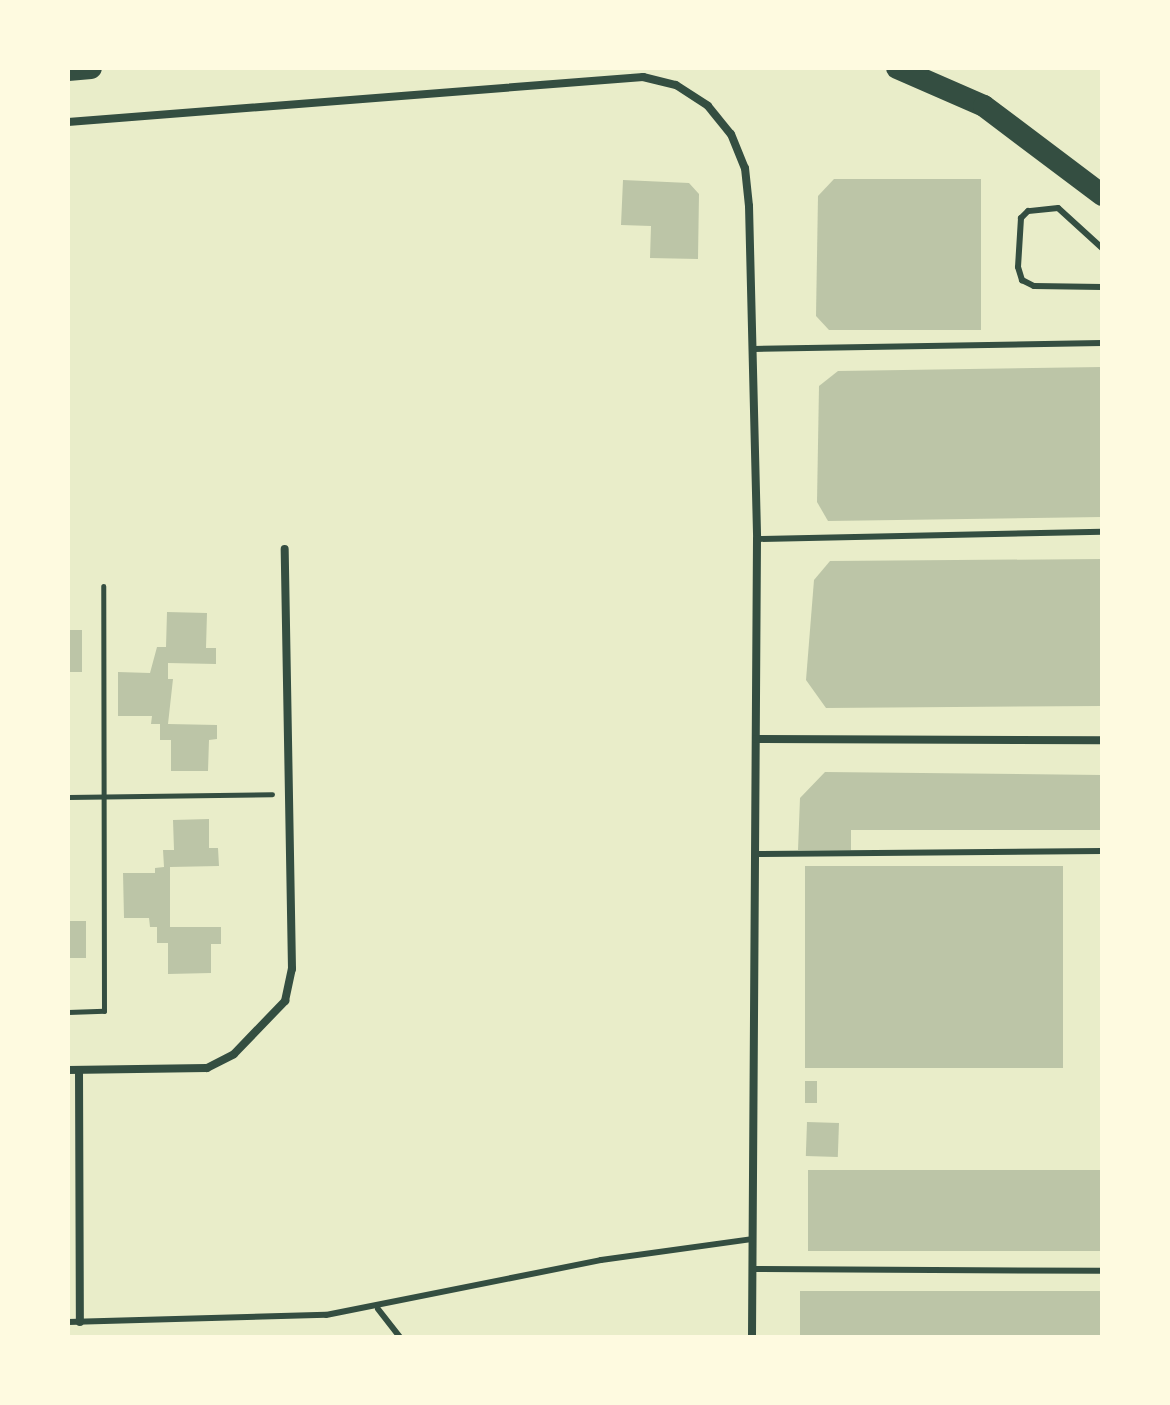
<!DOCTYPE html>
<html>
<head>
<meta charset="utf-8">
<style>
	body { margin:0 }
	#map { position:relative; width:1170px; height:1405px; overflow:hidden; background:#e9edc9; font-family:"Zilla Slab",serif }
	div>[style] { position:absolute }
	.building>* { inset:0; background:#bcc5a7; transform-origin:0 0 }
	.path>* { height:5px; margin:-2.5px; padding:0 2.5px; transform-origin:2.5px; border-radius:2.5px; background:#344e41 }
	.service>* { height:6px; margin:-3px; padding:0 3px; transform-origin:3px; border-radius:3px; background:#344e41 }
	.minor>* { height:8px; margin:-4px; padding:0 4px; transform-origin:4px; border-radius:4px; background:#344e41 }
	.trunk>* { height:22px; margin:-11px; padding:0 11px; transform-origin:11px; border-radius:11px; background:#344e41 }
	span { translate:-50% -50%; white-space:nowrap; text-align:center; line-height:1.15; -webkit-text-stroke:6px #fefae0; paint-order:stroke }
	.frame { position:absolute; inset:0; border:70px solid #fefae0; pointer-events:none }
</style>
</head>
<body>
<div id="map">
	<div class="building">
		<i style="clip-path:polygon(834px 179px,981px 179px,981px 330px,829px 330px,816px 316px,818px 196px)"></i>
		<i style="clip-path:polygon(623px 180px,689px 183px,699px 194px,698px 259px,650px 258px,651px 226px,621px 225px)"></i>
		<i style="clip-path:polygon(1102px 367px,1102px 517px,828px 521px,817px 502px,819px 386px,838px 371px)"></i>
		<i style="clip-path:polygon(1102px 559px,1102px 706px,826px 708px,806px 680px,814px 580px,830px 561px)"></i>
		<i style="clip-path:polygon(167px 612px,207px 613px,206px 648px,216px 648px,216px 664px,168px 663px,168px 679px,173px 679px,168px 724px,217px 725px,217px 739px,209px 740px,208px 771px,171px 771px,171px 740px,160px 740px,160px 724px,151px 724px,152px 716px,118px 716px,118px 672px,150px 673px,157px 647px,166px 647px)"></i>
		<i style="left:68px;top:630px;width:14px;height:42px"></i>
		<i style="clip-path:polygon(825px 772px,1102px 775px,1102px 830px,851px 830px,851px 850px,798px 850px,800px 798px)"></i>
		<i style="clip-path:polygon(209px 819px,209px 848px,218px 848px,219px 866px,170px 867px,170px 927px,221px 927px,221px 944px,211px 944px,211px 973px,168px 974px,168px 943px,157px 943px,157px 927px,150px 927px,149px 918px,124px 918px,123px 873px,155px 873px,155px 868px,164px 867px,163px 850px,174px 850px,173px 820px)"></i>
		<i style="left:1063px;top:866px;width:202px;height:258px;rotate:90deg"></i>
		<i style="left:68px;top:921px;width:18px;height:37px"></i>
		<i style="left:805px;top:1081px;width:12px;height:22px"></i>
		<i style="left:807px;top:1122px;width:32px;height:34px;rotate:2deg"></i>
		<i style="left:808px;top:1170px;width:294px;height:81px"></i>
		<i style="left:800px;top:1291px;width:302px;height:46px"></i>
	</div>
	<div class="path">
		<i style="left:68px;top:797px;width:204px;rotate:-0.8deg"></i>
		<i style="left:68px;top:1012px;width:36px;rotate:-2deg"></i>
		<i style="left:104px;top:1011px;width:425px;rotate:-90.1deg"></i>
	</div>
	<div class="service">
		<i style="left:1102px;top:248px;width:59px;rotate:-137.7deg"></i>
		<i style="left:1058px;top:208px;width:30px;rotate:174deg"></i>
		<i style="left:1028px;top:211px;width:10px;rotate:135deg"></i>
		<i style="left:1021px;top:218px;width:49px;rotate:93.5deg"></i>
		<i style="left:1018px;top:267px;width:14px;rotate:73deg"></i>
		<i style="left:1022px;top:280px;width:13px;rotate:27deg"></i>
		<i style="left:1034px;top:286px;width:68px;rotate:0.8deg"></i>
		<i style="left:754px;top:349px;width:348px;rotate:-1deg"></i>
		<i style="left:757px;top:539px;width:345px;rotate:-1.2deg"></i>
		<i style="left:756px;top:854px;width:346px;rotate:-0.5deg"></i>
		<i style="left:752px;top:1269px;width:350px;rotate:0.3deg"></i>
		<i style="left:378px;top:1309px;width:36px;rotate:52deg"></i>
		<i style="left:68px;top:1322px;width:258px;rotate:-1.6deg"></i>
		<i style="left:326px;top:1315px;width:280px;rotate:-11.3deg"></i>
		<i style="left:601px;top:1260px;width:152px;rotate:-7.9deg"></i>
	</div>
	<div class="minor">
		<i style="left:68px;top:122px;width:577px;rotate:-4.47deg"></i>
		<i style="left:643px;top:77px;width:34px;rotate:14deg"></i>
		<i style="left:676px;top:85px;width:38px;rotate:33deg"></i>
		<i style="left:708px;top:106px;width:36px;rotate:51deg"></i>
		<i style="left:731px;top:134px;width:37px;rotate:68deg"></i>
		<i style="left:745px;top:168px;width:38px;rotate:84deg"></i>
		<i style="left:749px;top:206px;width:333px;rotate:88.6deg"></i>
		<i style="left:757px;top:539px;width:798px;rotate:90.36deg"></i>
		<i style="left:756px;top:739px;width:346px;rotate:0.2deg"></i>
		<i style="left:68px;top:1070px;width:139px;rotate:-0.8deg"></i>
		<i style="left:207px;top:1068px;width:30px;rotate:-27deg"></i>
		<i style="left:234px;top:1054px;width:74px;rotate:-46.1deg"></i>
		<i style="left:285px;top:1001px;width:33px;rotate:-78deg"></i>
		<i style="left:292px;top:969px;width:420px;rotate:-91deg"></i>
		<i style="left:79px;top:1070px;width:252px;rotate:89.8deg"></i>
	</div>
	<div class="trunk">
		<i style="left:897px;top:68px;width:95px;rotate:23.6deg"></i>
		<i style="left:984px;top:106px;width:148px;rotate:37deg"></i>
		<i style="left:68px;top:70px;width:23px;rotate:-5deg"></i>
	</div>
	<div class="frame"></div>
</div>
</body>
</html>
